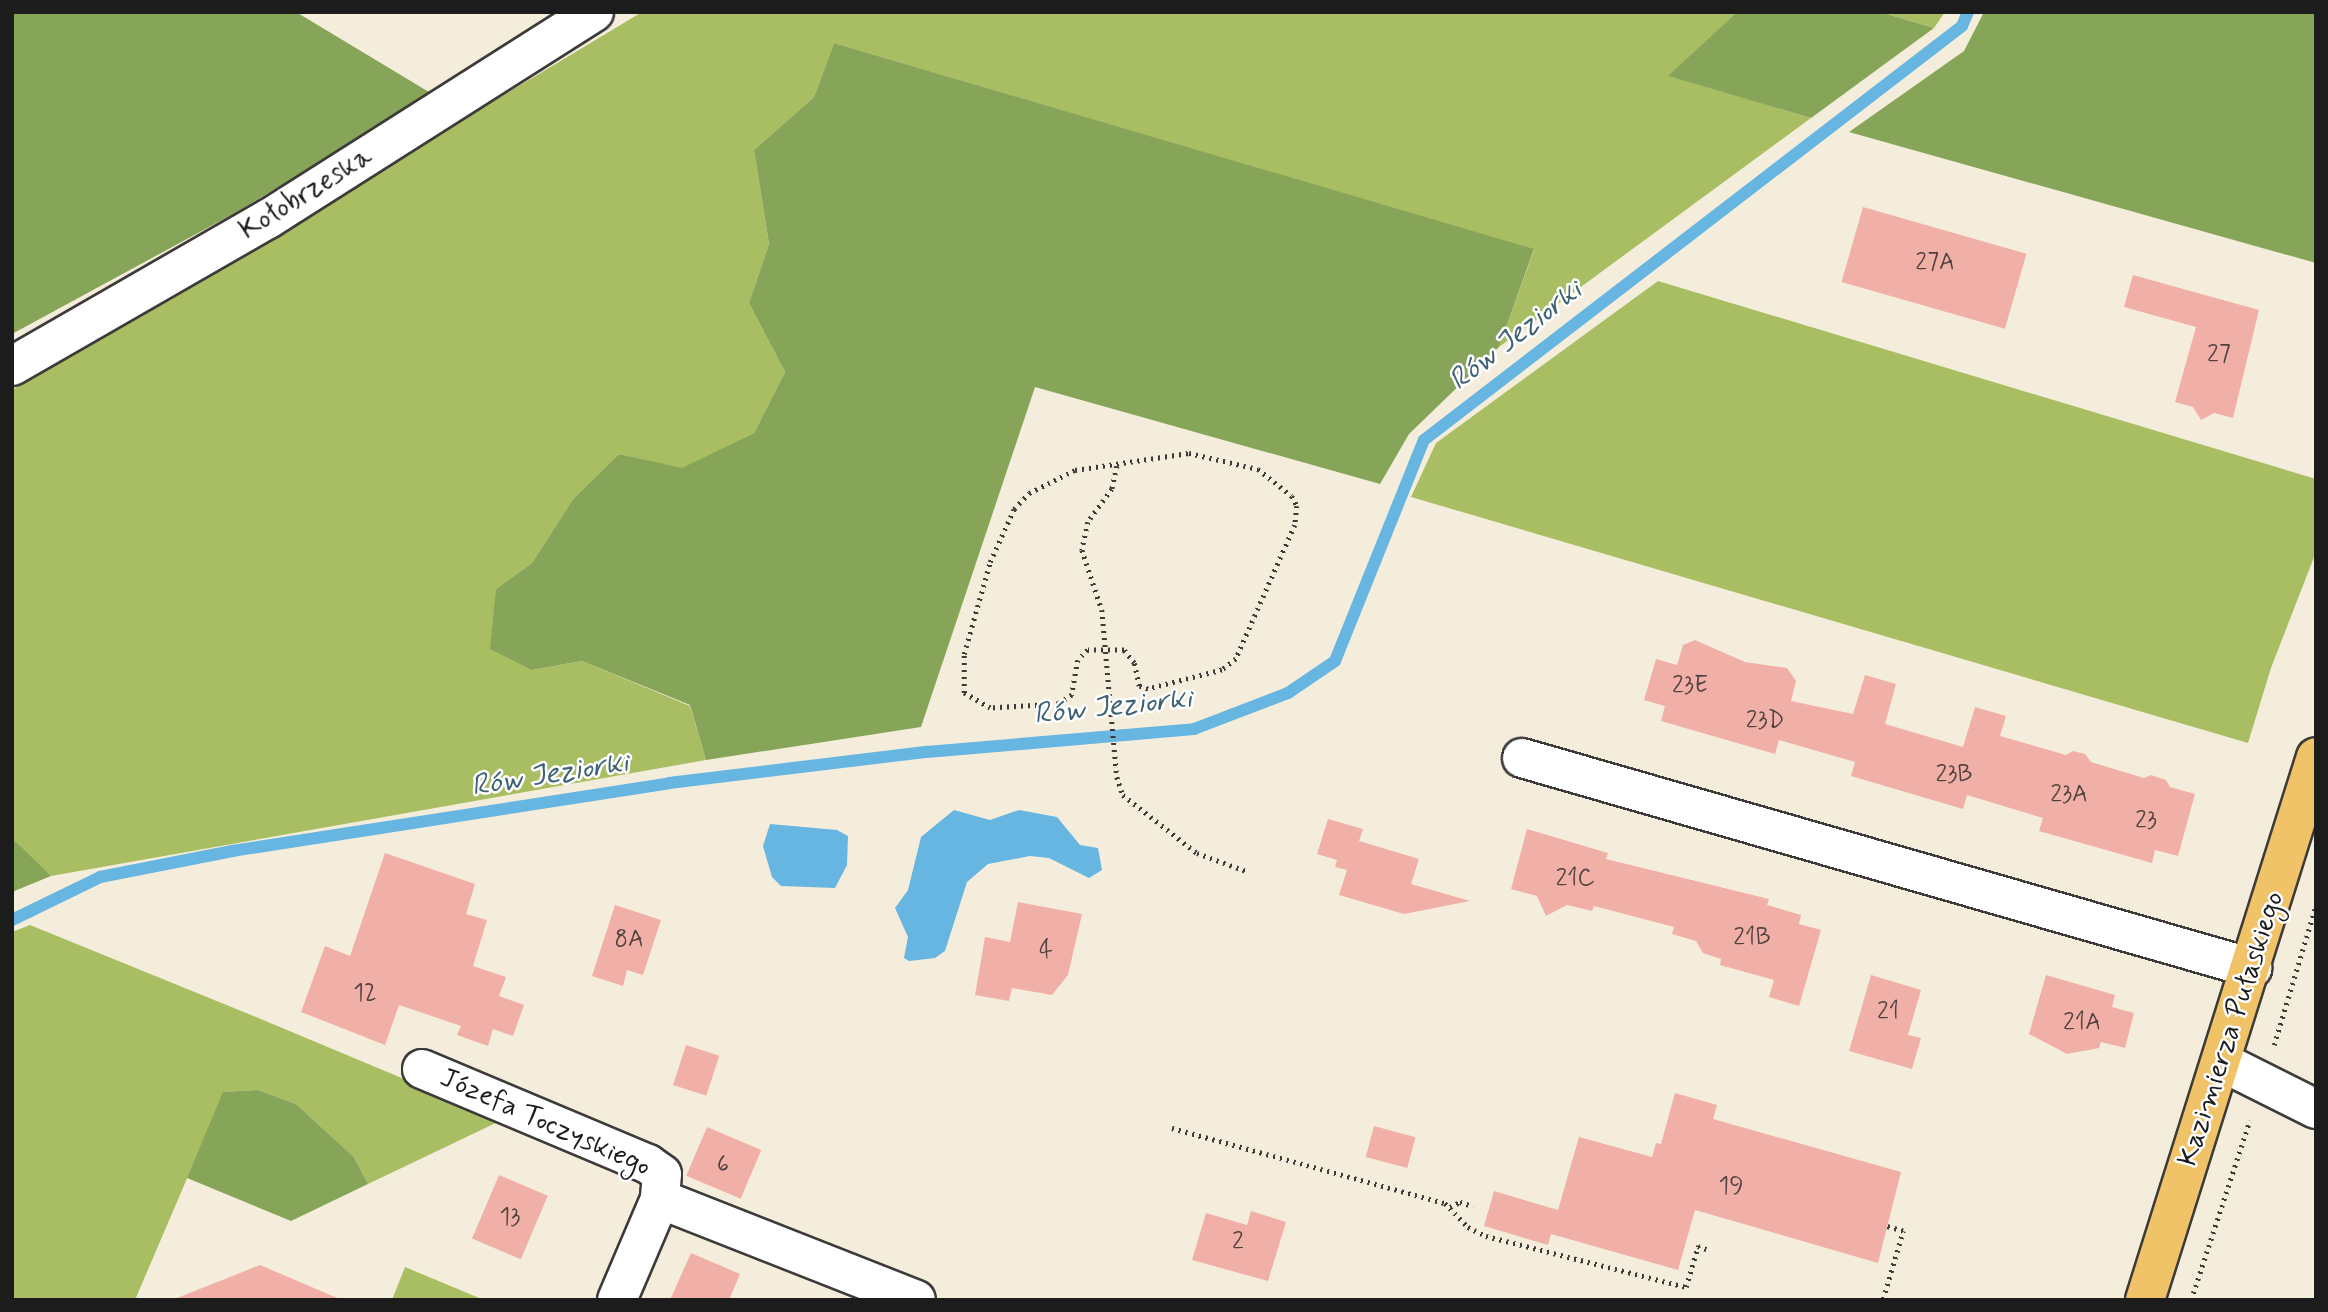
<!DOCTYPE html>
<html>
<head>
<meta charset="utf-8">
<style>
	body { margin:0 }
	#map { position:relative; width:2328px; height:1312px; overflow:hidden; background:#f5eddb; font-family:Mynerve,sans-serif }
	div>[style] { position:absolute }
	.green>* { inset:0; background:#a9be63 }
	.forest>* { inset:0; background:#86a559 }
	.water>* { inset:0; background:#67b5e1 }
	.stream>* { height:12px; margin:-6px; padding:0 6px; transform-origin:6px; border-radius:6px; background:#67b5e1 }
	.building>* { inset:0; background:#f1b0a7; transform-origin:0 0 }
	.path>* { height:4.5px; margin-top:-2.25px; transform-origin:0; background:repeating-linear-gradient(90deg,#3d3b39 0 2px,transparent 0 7px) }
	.roads { filter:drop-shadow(2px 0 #3d3b39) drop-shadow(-2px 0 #3d3b39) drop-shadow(0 2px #3d3b39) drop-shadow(0 -2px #3d3b39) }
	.minor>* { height:38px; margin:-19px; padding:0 19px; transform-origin:19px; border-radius:19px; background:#fff }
	.major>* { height:38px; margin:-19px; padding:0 19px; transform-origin:19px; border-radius:19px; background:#f0c369 }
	span { translate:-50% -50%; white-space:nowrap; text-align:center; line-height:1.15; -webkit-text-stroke:5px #fff; paint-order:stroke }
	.number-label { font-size:24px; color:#51413f }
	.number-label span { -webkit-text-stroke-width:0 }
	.street-label { font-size:28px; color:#1c1c1c }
	.water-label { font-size:30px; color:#3e6175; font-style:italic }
	.frame { position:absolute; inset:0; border:14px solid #1c1c1c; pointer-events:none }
</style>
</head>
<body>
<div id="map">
	<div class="green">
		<i style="clip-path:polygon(642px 12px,1737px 12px,1669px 76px,1811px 118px,1499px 347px,1534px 250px,834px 43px,814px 97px,754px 150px,769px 244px,749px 303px,785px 372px,754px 433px,682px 469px,619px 454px,573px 499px,532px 563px,496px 589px,532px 670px,582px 661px,690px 706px,706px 760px,51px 876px,12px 841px,12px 390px)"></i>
		<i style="clip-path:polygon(1880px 12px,1945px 12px,1934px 28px)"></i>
		<i style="clip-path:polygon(1658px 281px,2316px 479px,2316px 552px,2271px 668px,2248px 743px,1411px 497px,1436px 443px)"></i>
		<i style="clip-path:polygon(30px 925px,256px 1017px,502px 1120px,368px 1184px,354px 1157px,296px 1104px,258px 1090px,224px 1092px,135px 1300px,12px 1300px,12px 932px)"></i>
		<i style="clip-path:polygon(405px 1267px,484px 1300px,392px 1300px)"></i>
	</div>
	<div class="forest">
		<i style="clip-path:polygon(12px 12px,296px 12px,434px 95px,233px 214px,12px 334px)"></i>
		<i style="clip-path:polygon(1737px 12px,1880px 12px,1934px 28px,1811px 118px,1668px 76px)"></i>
		<i style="clip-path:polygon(1984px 12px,2316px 12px,2316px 263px,1849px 132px,1964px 51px)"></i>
		<i style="clip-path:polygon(834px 43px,1534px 249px,1499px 347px,1409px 434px,1380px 484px,1035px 387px,921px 727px,706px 760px,690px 705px,582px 661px,532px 670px,490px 649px,496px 589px,532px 563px,573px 499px,619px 454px,682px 468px,754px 433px,785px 372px,749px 303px,769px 244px,754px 150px,814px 97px)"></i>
		<i style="clip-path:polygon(12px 841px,17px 843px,51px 876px,12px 892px)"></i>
		<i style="clip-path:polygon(258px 1090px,296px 1104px,354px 1157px,368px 1184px,291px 1221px,187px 1178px,223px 1092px)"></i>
	</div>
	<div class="water">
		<i style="clip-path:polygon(954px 810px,990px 820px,1019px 810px,1057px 817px,1080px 845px,1098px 848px,1102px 870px,1089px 878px,1049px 858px,1030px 856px,988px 864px,967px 882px,945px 951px,935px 958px,909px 961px,904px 958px,908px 937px,895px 908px,908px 890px,921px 837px)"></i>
		<i style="clip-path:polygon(770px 824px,837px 830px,848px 836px,847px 865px,835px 888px,781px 886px,772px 877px,763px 846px)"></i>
	</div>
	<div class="stream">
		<i style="left:12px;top:920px;width:98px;rotate:-26deg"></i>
		<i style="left:100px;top:877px;width:135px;rotate:-11.1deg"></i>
		<i style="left:232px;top:851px;width:442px;rotate:-8.8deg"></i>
		<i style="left:669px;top:783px;width:260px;rotate:-6.9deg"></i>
		<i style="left:927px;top:752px;width:268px;rotate:-4.9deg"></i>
		<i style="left:1194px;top:729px;width:101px;rotate:-21deg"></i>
		<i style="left:1288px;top:693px;width:57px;rotate:-34.2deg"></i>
		<i style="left:1335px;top:661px;width:238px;rotate:-68.1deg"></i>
		<i style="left:1424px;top:440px;width:679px;rotate:-37.58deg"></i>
		<i style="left:1962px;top:26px;width:15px;rotate:-67deg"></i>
	</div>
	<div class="building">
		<i style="left:1863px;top:207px;width:170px;height:78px;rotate:16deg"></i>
		<i style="clip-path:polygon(2133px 275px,2259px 310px,2233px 418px,2214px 413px,2201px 420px,2193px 407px,2175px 402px,2196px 327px,2124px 307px)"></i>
		<i style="clip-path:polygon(1695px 640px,1745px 662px,1787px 668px,1796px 681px,1791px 701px,1853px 714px,1865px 675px,1896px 684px,1885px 724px,1963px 747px,1975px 707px,2006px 716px,2000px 736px,2066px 755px,2073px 751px,2085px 754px,2091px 762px,2144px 778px,2151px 775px,2166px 780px,2170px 787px,2195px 794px,2178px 856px,2155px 850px,2152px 863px,2039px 831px,2043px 818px,1967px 795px,1963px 809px,1851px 776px,1855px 762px,1779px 740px,1775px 754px,1661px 721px,1665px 706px,1644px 700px,1656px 659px,1677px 665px,1683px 645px)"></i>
		<i style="clip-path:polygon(1328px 819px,1363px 829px,1359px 841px,1419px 859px,1411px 884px,1470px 901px,1404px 914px,1339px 895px,1347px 870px,1335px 867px,1337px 860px,1317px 854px)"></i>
		<i style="clip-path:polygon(1527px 829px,1608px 853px,1606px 859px,1769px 899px,1767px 905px,1801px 915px,1799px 924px,1821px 930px,1799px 1006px,1769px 997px,1774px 980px,1720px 965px,1721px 959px,1703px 953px,1696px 941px,1672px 934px,1674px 927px,1594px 906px,1592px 911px,1567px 905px,1546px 916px,1537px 896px,1511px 889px)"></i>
		<i style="clip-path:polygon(385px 853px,475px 884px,466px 914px,487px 920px,473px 966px,506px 977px,499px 996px,524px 1005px,513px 1036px,493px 1029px,488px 1046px,457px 1035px,461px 1026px,399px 1005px,385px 1045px,301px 1012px,325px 946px,350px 956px)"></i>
		<i style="clip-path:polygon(1018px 902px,1082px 914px,1068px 975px,1052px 995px,1012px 988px,1009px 1001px,975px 995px,985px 937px,1010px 942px)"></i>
		<i style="clip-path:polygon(615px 905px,661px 920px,643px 975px,627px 970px,623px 986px,592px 976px)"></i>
		<i style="clip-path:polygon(1871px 975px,1921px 990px,1908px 1035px,1921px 1038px,1912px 1069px,1849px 1051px)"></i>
		<i style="clip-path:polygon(2046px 975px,2115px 995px,2112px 1007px,2134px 1013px,2125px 1048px,2101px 1042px,2099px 1048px,2067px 1054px,2029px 1034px)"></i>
		<i style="left:686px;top:1045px;width:35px;height:42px;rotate:18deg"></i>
		<i style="clip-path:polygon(1675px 1093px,1717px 1105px,1713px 1119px,1901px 1172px,1878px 1263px,1695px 1210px,1678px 1270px,1551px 1234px,1548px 1245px,1484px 1226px,1494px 1191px,1558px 1210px,1579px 1137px,1652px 1157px,1656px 1143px,1661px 1144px)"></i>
		<i style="left:1374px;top:1126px;width:43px;height:32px;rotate:15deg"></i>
		<i style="left:707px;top:1127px;width:59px;height:53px;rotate:23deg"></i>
		<i style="left:499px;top:1175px;width:53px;height:69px;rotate:23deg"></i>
		<i style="clip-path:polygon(1251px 1211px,1286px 1222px,1268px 1281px,1192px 1260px,1206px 1213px,1247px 1225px)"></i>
		<i style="clip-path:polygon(691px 1253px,740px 1274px,729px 1300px,670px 1300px)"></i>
		<i style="clip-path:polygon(260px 1265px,342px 1300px,177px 1300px,177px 1298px)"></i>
	</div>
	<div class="path">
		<i style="left:1189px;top:453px;width:71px;rotate:13.1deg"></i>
		<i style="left:1258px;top:469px;width:43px;rotate:38.5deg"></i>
		<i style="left:1292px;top:496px;width:11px;rotate:63deg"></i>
		<i style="left:1297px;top:506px;width:19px;rotate:96deg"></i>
		<i style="left:1295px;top:525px;width:146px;rotate:113.8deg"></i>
		<i style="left:1236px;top:659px;width:18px;rotate:142deg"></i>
		<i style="left:1222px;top:670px;width:76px;rotate:165.6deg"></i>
		<i style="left:1148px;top:689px;width:9px;rotate:-162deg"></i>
		<i style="left:1139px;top:686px;width:24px;rotate:-102deg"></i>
		<i style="left:1134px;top:663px;width:16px;rotate:-128deg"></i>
		<i style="left:1124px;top:650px;width:36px;rotate:180deg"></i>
		<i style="left:1088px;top:650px;width:14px;rotate:135deg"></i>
		<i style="left:1078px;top:660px;width:36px;rotate:100deg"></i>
		<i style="left:1072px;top:695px;width:17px;rotate:147deg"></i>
		<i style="left:1058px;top:704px;width:68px;rotate:176.6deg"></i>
		<i style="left:990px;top:708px;width:30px;rotate:-150deg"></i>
		<i style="left:964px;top:693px;width:39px;rotate:-90deg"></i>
		<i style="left:964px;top:654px;width:96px;rotate:-74.2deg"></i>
		<i style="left:990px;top:562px;width:58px;rotate:-65.6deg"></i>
		<i style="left:1014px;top:509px;width:22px;rotate:-47deg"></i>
		<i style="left:1029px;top:493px;width:51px;rotate:-26.6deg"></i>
		<i style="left:1075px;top:470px;width:115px;rotate:-8.5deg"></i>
		<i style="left:1117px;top:466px;width:24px;rotate:102deg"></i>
		<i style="left:1112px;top:489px;width:41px;rotate:126deg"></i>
		<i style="left:1088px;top:522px;width:29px;rotate:102deg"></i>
		<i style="left:1082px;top:550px;width:63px;rotate:71.6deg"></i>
		<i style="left:1102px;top:610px;width:168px;rotate:84.9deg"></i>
		<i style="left:1117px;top:777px;width:19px;rotate:72deg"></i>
		<i style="left:1123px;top:795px;width:94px;rotate:38.1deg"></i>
		<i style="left:1197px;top:853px;width:52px;rotate:20.2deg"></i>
		<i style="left:2274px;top:1045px;width:146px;rotate:-73.3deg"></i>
		<i style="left:1172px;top:1128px;width:283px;rotate:15.4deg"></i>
		<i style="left:1445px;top:1203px;width:33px;rotate:46deg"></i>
		<i style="left:1468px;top:1227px;width:20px;rotate:27deg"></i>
		<i style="left:1486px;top:1236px;width:206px;rotate:14.3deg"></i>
		<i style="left:1686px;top:1287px;width:43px;rotate:-73.7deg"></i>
		<i style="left:1698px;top:1246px;width:9px;rotate:21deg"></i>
		<i style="left:1450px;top:1207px;width:11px;rotate:-27deg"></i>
		<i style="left:1460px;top:1202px;width:14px;rotate:17deg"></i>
		<i style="left:1883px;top:1299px;width:71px;rotate:-73.6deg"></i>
		<i style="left:1903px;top:1231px;width:18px;rotate:-164deg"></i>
		<i style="left:2191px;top:1300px;width:189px;rotate:-71.9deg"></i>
	</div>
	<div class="roads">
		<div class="minor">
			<i style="left:12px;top:366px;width:295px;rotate:-29.9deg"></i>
			<i style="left:268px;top:219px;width:386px;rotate:-32.4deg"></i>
			<i style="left:1522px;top:758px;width:760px;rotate:16.05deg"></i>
			<i style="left:2222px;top:1062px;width:105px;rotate:26.6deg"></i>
			<i style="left:422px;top:1069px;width:245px;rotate:22.8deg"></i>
			<i style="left:648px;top:1164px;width:17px;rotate:36deg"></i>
			<i style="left:662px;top:1174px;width:25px;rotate:95deg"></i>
			<i style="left:660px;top:1199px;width:275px;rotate:21.5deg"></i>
			<i style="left:617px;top:1300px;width:110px;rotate:-66.9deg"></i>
		</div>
		<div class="major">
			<i style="left:2145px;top:1300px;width:569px;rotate:-72.52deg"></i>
		</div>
	</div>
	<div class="number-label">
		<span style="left:1935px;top:263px">27A</span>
		<span style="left:2219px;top:355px">27</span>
		<span style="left:1690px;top:686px">23E</span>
		<span style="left:1765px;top:721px">23D</span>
		<span style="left:1954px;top:775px">23B</span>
		<span style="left:2069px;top:795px">23A</span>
		<span style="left:2146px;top:821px">23</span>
		<span style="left:1575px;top:879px">21C</span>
		<span style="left:1752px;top:938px">21B</span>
		<span style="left:629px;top:940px">8A</span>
		<span style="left:1046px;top:951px">4</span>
		<span style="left:365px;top:994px">12</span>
		<span style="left:1888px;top:1012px">21</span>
		<span style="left:2082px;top:1023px">21A</span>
		<span style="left:723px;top:1165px">6</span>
		<span style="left:1731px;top:1187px">19</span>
		<span style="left:510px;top:1218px">13</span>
		<span style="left:1238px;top:1242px">2</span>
	</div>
	<div class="street-label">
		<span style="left:306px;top:194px;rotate:-32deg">Kołobrzeska</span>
		<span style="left:2232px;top:1029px;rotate:-72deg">Kazimierza Pułaskiego</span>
		<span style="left:545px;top:1123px;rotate:24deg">Józefa Toczyskiego</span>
	</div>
	<div class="water-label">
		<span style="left:1516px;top:336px;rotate:-38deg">Rów Jeziorki</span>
		<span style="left:1113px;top:707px;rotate:-6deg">Rów Jeziorki</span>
		<span style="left:550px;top:775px;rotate:-9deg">Rów Jeziorki</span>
	</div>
	<div class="frame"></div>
</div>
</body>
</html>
